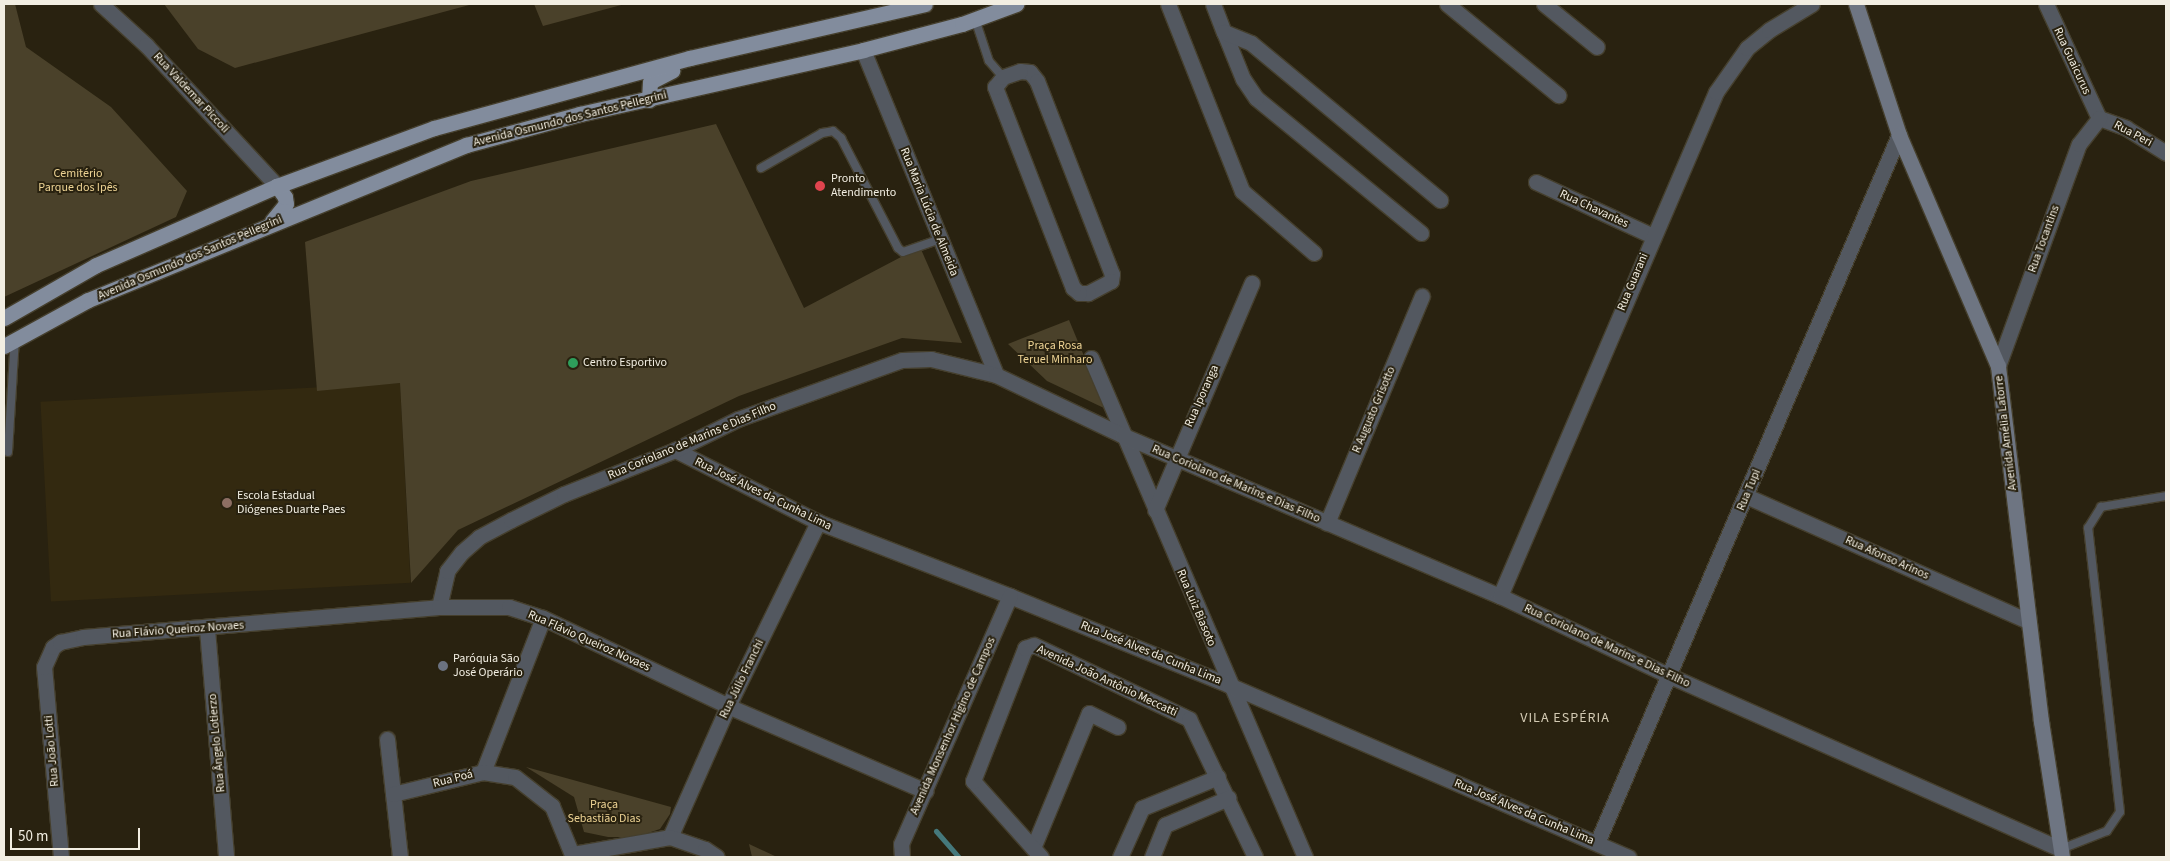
<!DOCTYPE html>
<html>
<head>
<meta charset="utf-8">
<style>
	body { margin:0 }
	#map { position:relative; width:2170px; height:861px; overflow:hidden; background:#292210; font-family:"Source Sans 3",sans-serif }
	div>[style] { position:absolute }
	.built>* { inset:0; background:#332910; transform-origin:0 0 }
	.green>* { inset:0; background:#4a412a }
	.stream>* { height:5px; margin:-2.5px; padding:0 2.5px; transform-origin:2.5px; border-radius:2.5px; background:#45797c }
	.roads { filter:drop-shadow(1px 0 #453f2d) drop-shadow(-1px 0 #453f2d) drop-shadow(0 1px #453f2d) drop-shadow(0 -1px #453f2d) }
	.lane>* { height:8px; margin:-4px; padding:0 4px; transform-origin:4px; border-radius:4px; background:#535860 }
	.street>* { height:15px; margin:-7.5px; padding:0 7.5px; transform-origin:7.5px; border-radius:7.5px; background:#535860 }
	.secondary>* { height:15px; margin:-7.5px; padding:0 7.5px; transform-origin:7.5px; border-radius:7.5px; background:#6e7582 }
	.primary>* { height:15px; margin:-7.5px; padding:0 7.5px; transform-origin:7.5px; border-radius:7.5px; background:#828c9d }
	.dots>* { width:14px; height:14px; translate:-50% -50%; box-sizing:border-box; border:2px solid #292210; border-radius:50% }
	span { translate:-50% -50%; white-space:nowrap; text-align:center; line-height:1.15; -webkit-text-stroke:4px #292210; paint-order:stroke }
	.street-label { font-size:12px; color:#f2eee2 }
	.park-label { font-size:12px; color:#edd394 }
	.poi-label { font-size:12px; color:#f2eee2 }
	.left { translate:0 -50%; text-align:left }
	.neighbourhood-label { font-size:14px; color:#d3cab3; letter-spacing:1px }
	.frame { position:absolute; inset:0; border:5px solid #f2eee2; pointer-events:none }
	.scale { position:absolute; left:10px; top:828px; width:130px; height:22px; box-sizing:border-box; border:2px solid #f2eee2; border-top:0; padding-left:6px; font-size:15px; line-height:18px; white-space:nowrap; color:#f2eee2; -webkit-text-stroke:4px #292210; paint-order:stroke }
</style>
</head>
<body>
<div id="map">
	<div class="built">
		<i style="left:400px;top:383px;width:200px;height:360px;rotate:87deg"></i>
	</div>
	<div class="green">
		<i style="clip-path:polygon(4px 4px,15px 4px,26px 47px,111px 107px,187px 191px,176px 217px,4px 297px)"></i>
		<i style="clip-path:polygon(164px 4px,473px 4px,235px 68px,198px 49px)"></i>
		<i style="clip-path:polygon(534px 4px,625px 4px,543px 26px)"></i>
		<i style="clip-path:polygon(716px 124px,804px 308px,920px 247px,962px 343px,902px 338px,739px 396px,458px 530px,411px 583px,400px 383px,317px 391px,305px 242px,471px 181px)"></i>
		<i style="clip-path:polygon(1069px 320px,1106px 409px,1047px 381px,1008px 344px)"></i>
		<i style="clip-path:polygon(526px 767px,671px 807px,670px 814px,660px 829px,636px 837px,608px 837px,584px 832px,574px 797px)"></i>
		<i style="clip-path:polygon(749px 844px,777px 857px,752px 857px)"></i>
	</div>
	<div class="stream">
		<i style="left:936px;top:831px;width:35px;rotate:49deg"></i>
	</div>
	<div class="roads">
		<div class="lane">
			<i style="left:975px;top:19px;width:44px;rotate:71.6deg"></i>
			<i style="left:989px;top:61px;width:21px;rotate:49deg"></i>
			<i style="left:761px;top:168px;width:70px;rotate:-29.8deg"></i>
			<i style="left:822px;top:133px;width:11px;rotate:-10deg"></i>
			<i style="left:833px;top:131px;width:11px;rotate:41deg"></i>
			<i style="left:841px;top:138px;width:124px;rotate:62.6deg"></i>
			<i style="left:898px;top:248px;width:6px;rotate:39deg"></i>
			<i style="left:903px;top:252px;width:39px;rotate:-19deg"></i>
			<i style="left:8px;top:452px;width:113px;rotate:-86.5deg"></i>
			<i style="left:2061px;top:849px;width:49px;rotate:-21.4deg"></i>
			<i style="left:2107px;top:831px;width:23px;rotate:-56deg"></i>
			<i style="left:2120px;top:812px;width:286px;rotate:-96.4deg"></i>
			<i style="left:2088px;top:528px;width:25px;rotate:-58deg"></i>
			<i style="left:2101px;top:507px;width:66px;rotate:-9.6deg"></i>
		</div>
		<div class="street">
			<i style="left:101px;top:4px;width:61px;rotate:42.3deg"></i>
			<i style="left:146px;top:45px;width:192px;rotate:47.1deg"></i>
			<i style="left:1168px;top:4px;width:201px;rotate:68.4deg"></i>
			<i style="left:1242px;top:191px;width:95px;rotate:40.7deg"></i>
			<i style="left:1213px;top:4px;width:30px;rotate:69deg"></i>
			<i style="left:1447px;top:4px;width:144px;rotate:39.3deg"></i>
			<i style="left:1544px;top:4px;width:68px;rotate:39.1deg"></i>
			<i style="left:2046px;top:4px;width:126px;rotate:65.1deg"></i>
			<i style="left:863px;top:50px;width:351px;rotate:67.7deg"></i>
			<i style="left:1020px;top:71px;width:10px;rotate:6deg"></i>
			<i style="left:1030px;top:72px;width:11px;rotate:52deg"></i>
			<i style="left:1037px;top:81px;width:207px;rotate:68.8deg"></i>
			<i style="left:1112px;top:274px;width:7px;rotate:98deg"></i>
			<i style="left:1111px;top:281px;width:26px;rotate:152deg"></i>
			<i style="left:1088px;top:293px;width:9px;rotate:180deg"></i>
			<i style="left:1079px;top:293px;width:8px;rotate:-140deg"></i>
			<i style="left:1073px;top:288px;width:216px;rotate:-111.2deg"></i>
			<i style="left:995px;top:87px;width:13px;rotate:-51deg"></i>
			<i style="left:1003px;top:77px;width:18px;rotate:-19deg"></i>
			<i style="left:2099px;top:118px;width:29px;rotate:20deg"></i>
			<i style="left:2126px;top:128px;width:47px;rotate:32deg"></i>
			<i style="left:1536px;top:182px;width:129px;rotate:24.8deg"></i>
			<i style="left:1421px;top:233px;width:213px;rotate:-140.7deg"></i>
			<i style="left:1256px;top:98px;width:23px;rotate:-124deg"></i>
			<i style="left:1243px;top:79px;width:51px;rotate:-112deg"></i>
			<i style="left:1224px;top:32px;width:29px;rotate:22deg"></i>
			<i style="left:1251px;top:43px;width:246px;rotate:39.7deg"></i>
			<i style="left:1091px;top:358px;width:543px;rotate:66.79deg"></i>
			<i style="left:1998px;top:366px;width:236px;rotate:-70deg"></i>
			<i style="left:2079px;top:144px;width:33px;rotate:-52deg"></i>
			<i style="left:675px;top:450px;width:160px;rotate:26.7deg"></i>
			<i style="left:818px;top:522px;width:206px;rotate:21.1deg"></i>
			<i style="left:1010px;top:596px;width:236px;rotate:22.1deg"></i>
			<i style="left:1229px;top:685px;width:435px;rotate:23.3deg"></i>
			<i style="left:1746px;top:496px;width:308px;rotate:23.9deg"></i>
			<i style="left:1155px;top:510px;width:247px;rotate:-66.9deg"></i>
			<i style="left:1327px;top:523px;width:246px;rotate:-67.3deg"></i>
			<i style="left:1500px;top:596px;width:548px;rotate:-66.8deg"></i>
			<i style="left:1716px;top:92px;width:54px;rotate:-54.8deg"></i>
			<i style="left:1747px;top:48px;width:28px;rotate:-39deg"></i>
			<i style="left:1769px;top:30px;width:50px;rotate:-31.2deg"></i>
			<i style="left:439px;top:607px;width:37px;rotate:-77deg"></i>
			<i style="left:447px;top:571px;width:24px;rotate:-52deg"></i>
			<i style="left:462px;top:552px;width:23px;rotate:-41deg"></i>
			<i style="left:479px;top:537px;width:36px;rotate:-28deg"></i>
			<i style="left:511px;top:520px;width:59px;rotate:-26.1deg"></i>
			<i style="left:564px;top:494px;width:119px;rotate:-21.6deg"></i>
			<i style="left:675px;top:450px;width:70px;rotate:-26.2deg"></i>
			<i style="left:738px;top:419px;width:174px;rotate:-19.8deg"></i>
			<i style="left:902px;top:360px;width:29px;rotate:-2deg"></i>
			<i style="left:931px;top:359px;width:67px;rotate:13.8deg"></i>
			<i style="left:996px;top:375px;width:140px;rotate:25.5deg"></i>
			<i style="left:1122px;top:435px;width:411px;rotate:23.1deg"></i>
			<i style="left:1500px;top:596px;width:188px;rotate:25.2deg"></i>
			<i style="left:1670px;top:676px;width:428px;rotate:23.9deg"></i>
			<i style="left:207px;top:629px;width:229px;rotate:85.2deg"></i>
			<i style="left:387px;top:739px;width:119px;rotate:83.7deg"></i>
			<i style="left:483px;top:772px;width:165px;rotate:-68.7deg"></i>
			<i style="left:393px;top:794px;width:93px;rotate:-13.7deg"></i>
			<i style="left:483px;top:772px;width:32px;rotate:9deg"></i>
			<i style="left:515px;top:777px;width:47px;rotate:38.1deg"></i>
			<i style="left:552px;top:806px;width:55px;rotate:67.6deg"></i>
			<i style="left:670px;top:837px;width:143px;rotate:-66.1deg"></i>
			<i style="left:728px;top:706px;width:205px;rotate:-63.9deg"></i>
			<i style="left:1597px;top:843px;width:770px;rotate:-66.9deg"></i>
			<i style="left:1033px;top:848px;width:146px;rotate:-67.5deg"></i>
			<i style="left:1089px;top:713px;width:32px;rotate:26deg"></i>
			<i style="left:573px;top:854px;width:98px;rotate:-9.9deg"></i>
			<i style="left:670px;top:837px;width:37px;rotate:19deg"></i>
			<i style="left:705px;top:849px;width:14px;rotate:34deg"></i>
			<i style="left:61px;top:857px;width:191px;rotate:-95.1deg"></i>
			<i style="left:44px;top:667px;width:22px;rotate:-66deg"></i>
			<i style="left:53px;top:647px;width:9px;rotate:-36deg"></i>
			<i style="left:60px;top:642px;width:24px;rotate:-12deg"></i>
			<i style="left:83px;top:637px;width:357px;rotate:-4.8deg"></i>
			<i style="left:439px;top:607px;width:70px"></i>
			<i style="left:509px;top:607px;width:36px;rotate:18deg"></i>
			<i style="left:543px;top:618px;width:205px;rotate:25.4deg"></i>
			<i style="left:728px;top:706px;width:215px;rotate:23.3deg"></i>
			<i style="left:902px;top:857px;width:13px;rotate:-94deg"></i>
			<i style="left:901px;top:844px;width:271px;rotate:-66.3deg"></i>
			<i style="left:1041px;top:857px;width:102px;rotate:-131.8deg"></i>
			<i style="left:973px;top:781px;width:143px;rotate:-68.6deg"></i>
			<i style="left:1025px;top:648px;width:9px;rotate:-18deg"></i>
			<i style="left:1034px;top:645px;width:172px;rotate:25.5deg"></i>
			<i style="left:1189px;top:719px;width:153px;rotate:64.4deg"></i>
			<i style="left:1120px;top:857px;width:54px;rotate:-65.8deg"></i>
			<i style="left:1142px;top:808px;width:82px;rotate:-22.2deg"></i>
			<i style="left:1152px;top:857px;width:35px;rotate:-68deg"></i>
			<i style="left:1165px;top:825px;width:69px;rotate:-23.2deg"></i>
		</div>
		<div class="secondary">
			<i style="left:1856px;top:4px;width:138px;rotate:71.8deg"></i>
			<i style="left:1899px;top:135px;width:251px;rotate:66.8deg"></i>
			<i style="left:1998px;top:366px;width:358px;rotate:83.1deg"></i>
			<i style="left:2041px;top:721px;width:138px;rotate:81.2deg"></i>
		</div>
		<div class="primary">
			<i style="left:649px;top:100px;width:18px;rotate:-87deg"></i>
			<i style="left:650px;top:82px;width:25px;rotate:-27deg"></i>
			<i style="left:272px;top:221px;width:22px;rotate:-51deg"></i>
			<i style="left:286px;top:204px;width:7px;rotate:-98deg"></i>
			<i style="left:285px;top:197px;width:14px;rotate:-126deg"></i>
			<i style="left:4px;top:318px;width:106px;rotate:-29.9deg"></i>
			<i style="left:96px;top:265px;width:197px;rotate:-23.6deg"></i>
			<i style="left:277px;top:186px;width:167px;rotate:-20.3deg"></i>
			<i style="left:434px;top:128px;width:265px;rotate:-15.3deg"></i>
			<i style="left:690px;top:58px;width:241px;rotate:-12.9deg"></i>
			<i style="left:4px;top:346px;width:96px;rotate:-28.7deg"></i>
			<i style="left:88px;top:300px;width:409px;rotate:-22.3deg"></i>
			<i style="left:466px;top:145px;width:118px;rotate:-15.2deg"></i>
			<i style="left:580px;top:114px;width:290px;rotate:-12.7deg"></i>
			<i style="left:863px;top:50px;width:102px;rotate:-14.7deg"></i>
			<i style="left:962px;top:24px;width:58px;rotate:-20.3deg"></i>
		</div>
	</div>
	<div class="dots">
		<i style="left:820px;top:186px;background:#e0444e"></i>
		<i style="left:573px;top:363px;background:#2e9e5b"></i>
		<i style="left:227px;top:503px;background:#8d6e63"></i>
		<i style="left:443px;top:666px;background:#6b7280"></i>
	</div>
	<div class="street-label">
		<span style="left:2072px;top:61px;rotate:65deg">Rua Guaicurus</span>
		<span style="left:191px;top:93px;rotate:47deg">Rua Valdemar Piccoli</span>
		<span style="left:570px;top:119px;rotate:-14deg">Avenida Osmundo dos Santos Pellegrini</span>
		<span style="left:2133px;top:134px;rotate:28deg">Rua Peri</span>
		<span style="left:1594px;top:209px;rotate:25deg">Rua Chavantes</span>
		<span style="left:929px;top:212px;rotate:68deg">Rua Maria Lúcia de Almeida</span>
		<span style="left:2044px;top:239px;rotate:-70deg">Rua Tocantins</span>
		<span style="left:190px;top:258px;rotate:-23deg">Avenida Osmundo dos Santos Pellegrini</span>
		<span style="left:1633px;top:282px;rotate:-67deg">Rua Guarani</span>
		<span style="left:1202px;top:396px;rotate:-66deg">Rua Iporanga</span>
		<span style="left:1374px;top:410px;rotate:-67deg">R Augusto Grisotto</span>
		<span style="left:2006px;top:433px;rotate:-97deg">Avenida Amélia Latorre</span>
		<span style="left:692px;top:441px;rotate:-23deg">Rua Coriolano de Marins e Dias Filho</span>
		<span style="left:1236px;top:484px;rotate:23deg">Rua Coriolano de Marins e Dias Filho</span>
		<span style="left:1749px;top:490px;rotate:-67deg">Rua Tupi</span>
		<span style="left:763px;top:494px;rotate:26deg">Rua José Alves da Cunha Lima</span>
		<span style="left:1887px;top:558px;rotate:24deg">Rua Afonso Arinos</span>
		<span style="left:1196px;top:608px;rotate:67deg">Rua Luiz Biasoto</span>
		<span style="left:178px;top:630px;rotate:-4deg">Rua Flávio Queiroz Novaes</span>
		<span style="left:589px;top:641px;rotate:24deg">Rua Flávio Queiroz Novaes</span>
		<span style="left:1607px;top:646px;rotate:25deg">Rua Coriolano de Marins e Dias Filho</span>
		<span style="left:1151px;top:653px;rotate:22deg">Rua José Alves da Cunha Lima</span>
		<span style="left:742px;top:679px;rotate:-64deg">Rua Júlio Franchi</span>
		<span style="left:1107px;top:681px;rotate:25deg">Avenida João Antônio Meccatti</span>
		<span style="left:953px;top:726px;rotate:-66deg">Avenida Monsenhor Higino de Campos</span>
		<span style="left:217px;top:743px;rotate:-95deg">Rua Ângelo Lotierzo</span>
		<span style="left:52px;top:751px;rotate:-95deg">Rua João Lotti</span>
		<span style="left:453px;top:779px;rotate:-14deg">Rua Poá</span>
		<span style="left:1524px;top:812px;rotate:23deg">Rua José Alves da Cunha Lima</span>
	</div>
	<div class="park-label">
		<span style="left:78px;top:181px">Cemitério<br>Parque dos Ipês</span>
		<span style="left:1055px;top:353px">Praça Rosa<br>Teruel Minharo</span>
		<span style="left:604px;top:812px">Praça<br>Sebastião Dias</span>
	</div>
	<div class="poi-label">
		<span class="left" style="left:831px;top:186px">Pronto<br>Atendimento</span>
		<span class="left" style="left:583px;top:363px">Centro Esportivo</span>
		<span class="left" style="left:237px;top:503px">Escola Estadual<br>Diógenes Duarte Paes</span>
		<span class="left" style="left:453px;top:666px">Paróquia São<br>José Operário</span>
	</div>
	<div class="neighbourhood-label">
		<span style="left:1565px;top:718px">VILA ESPÉRIA</span>
	</div>
	<div class="frame"></div>
	<div class="scale">50 m</div>
</div>
</body>
</html>
